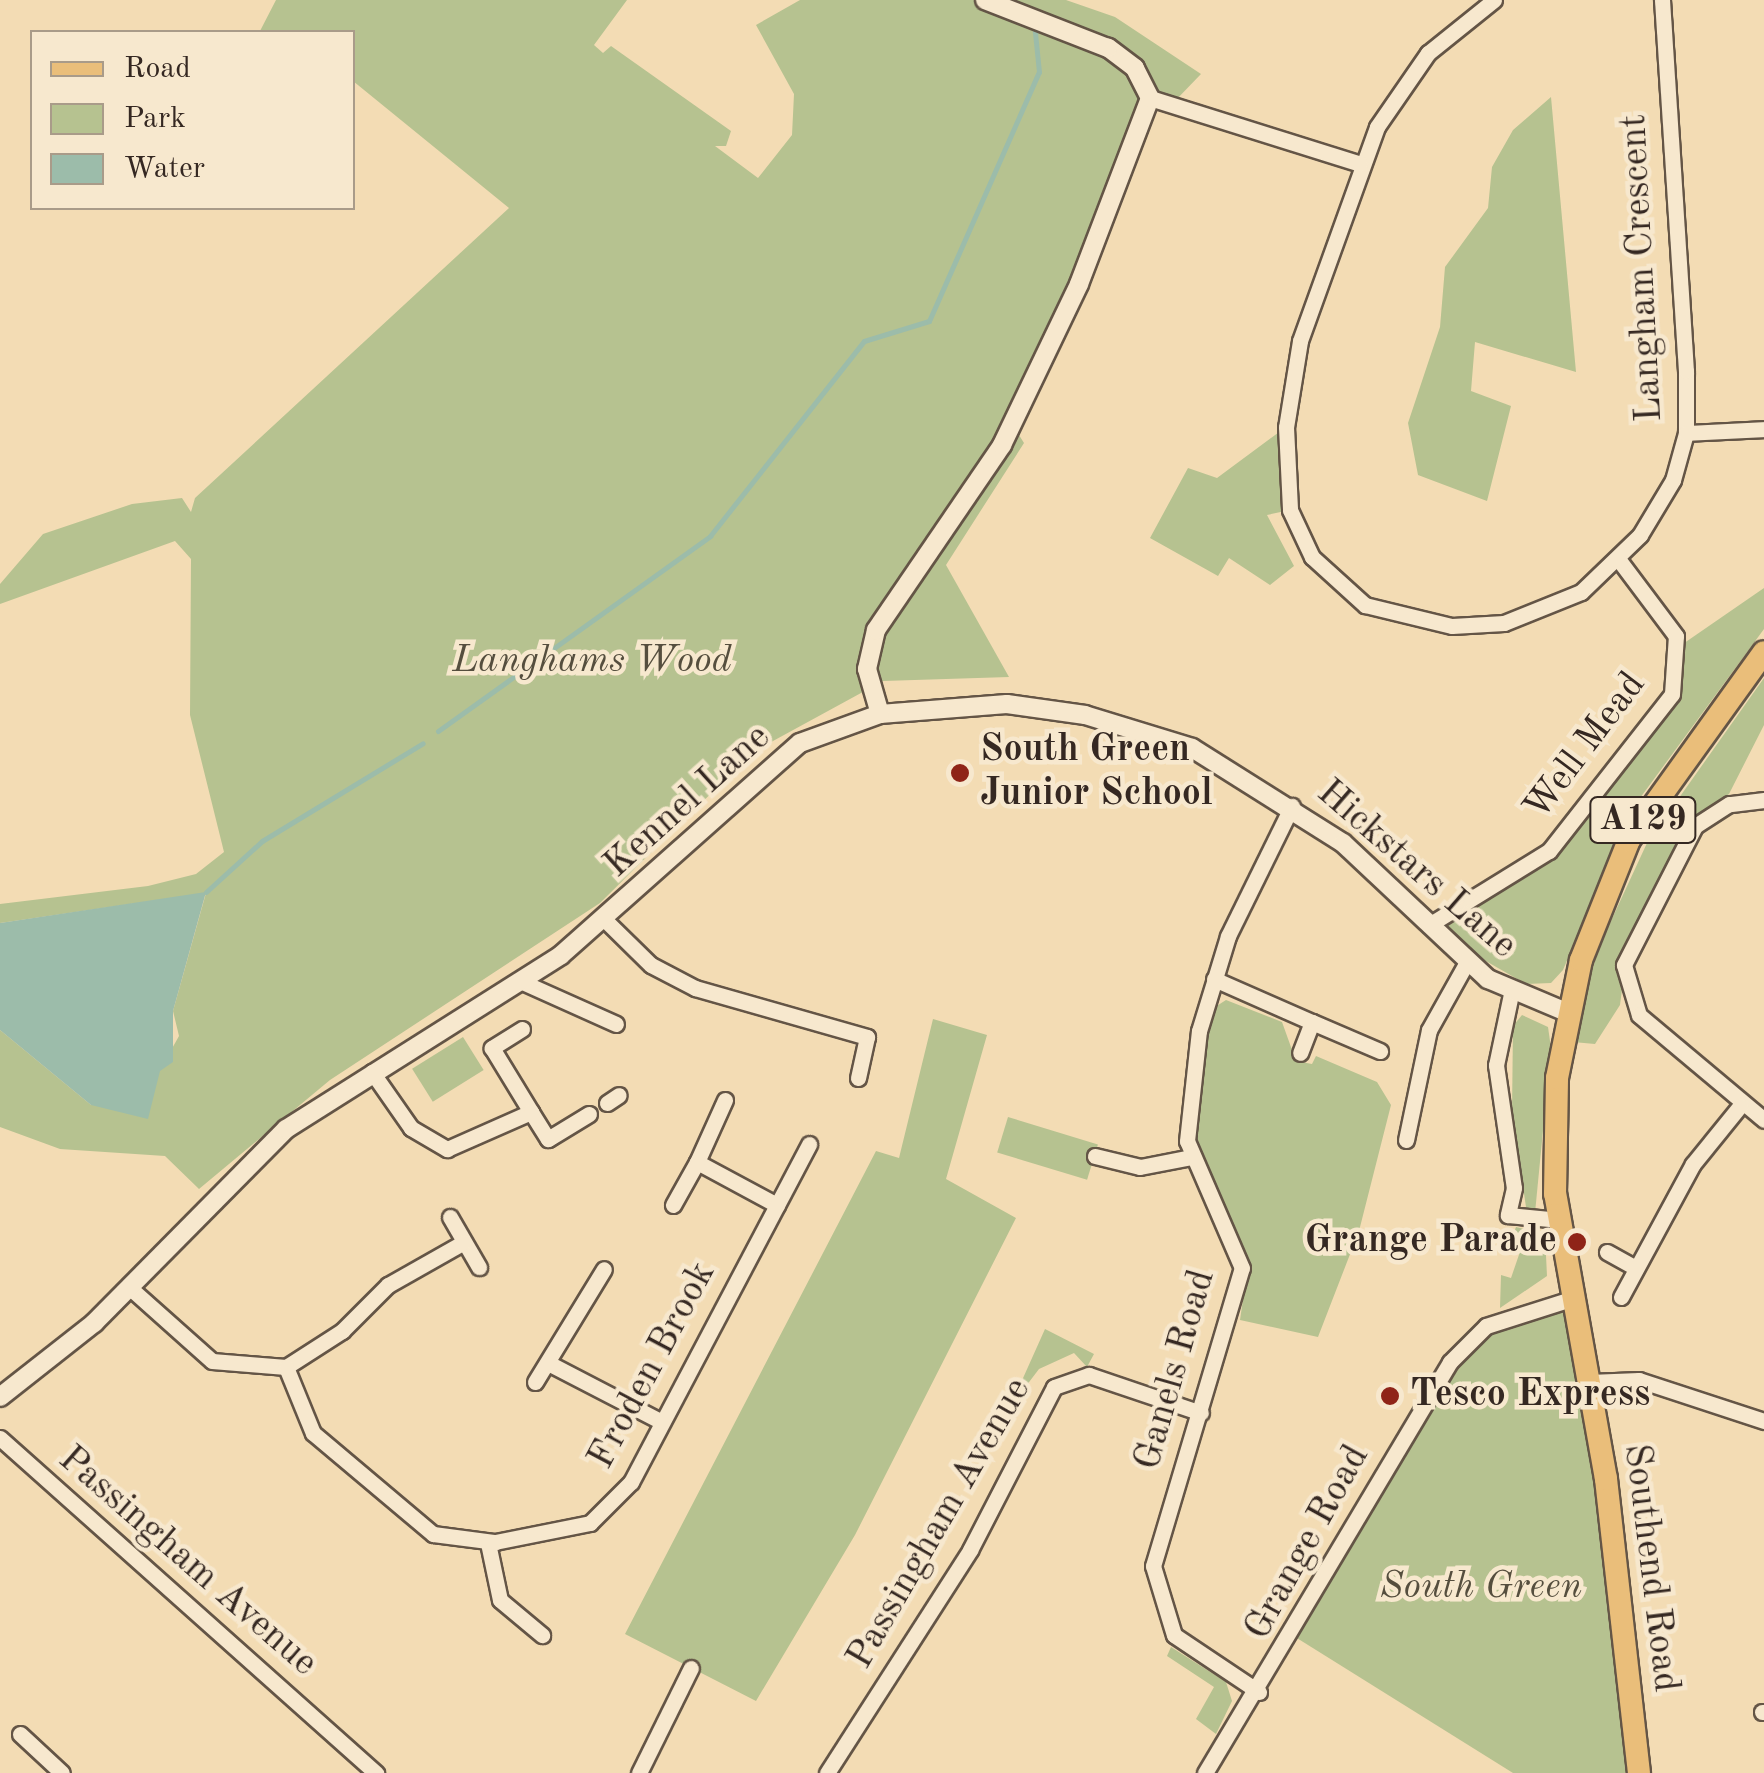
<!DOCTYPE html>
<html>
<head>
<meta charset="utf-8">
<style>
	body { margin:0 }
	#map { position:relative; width:1764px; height:1773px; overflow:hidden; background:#f3dcb4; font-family:"Old Standard TT",serif }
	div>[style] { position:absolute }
	.green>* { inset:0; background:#b6c290; transform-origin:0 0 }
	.water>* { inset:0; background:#9cbcaa }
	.stream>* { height:5px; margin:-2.5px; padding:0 2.5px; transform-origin:2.5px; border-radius:2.5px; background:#9cbcaa }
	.roads { filter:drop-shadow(2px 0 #645546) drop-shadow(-2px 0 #645546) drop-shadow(0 2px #645546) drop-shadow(0 -2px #645546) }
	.minor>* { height:15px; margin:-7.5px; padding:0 7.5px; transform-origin:7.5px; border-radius:7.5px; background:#f7e8ce }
	.tertiary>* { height:18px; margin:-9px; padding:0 9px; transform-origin:9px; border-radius:9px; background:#f7e8ce }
	.primary>* { height:22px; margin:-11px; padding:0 11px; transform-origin:11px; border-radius:11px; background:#eabe7a }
	.dots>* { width:28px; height:28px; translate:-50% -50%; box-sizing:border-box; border:5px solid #f7e8ce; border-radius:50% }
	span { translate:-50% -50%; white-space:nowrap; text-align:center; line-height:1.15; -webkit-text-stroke:9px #f7e8ce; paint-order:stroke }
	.shield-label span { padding:2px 8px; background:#f7e8ce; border:2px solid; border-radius:8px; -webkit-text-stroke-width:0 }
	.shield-label { font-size:35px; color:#352822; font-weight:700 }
	.street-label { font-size:38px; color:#352822 }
	.park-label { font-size:38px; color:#554e3e; font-style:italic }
	.poi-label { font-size:38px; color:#352822; font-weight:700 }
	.left { translate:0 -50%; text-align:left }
	.right { translate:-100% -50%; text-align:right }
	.legend { position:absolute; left:30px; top:30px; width:325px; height:180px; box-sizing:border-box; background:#f7e8ce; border:2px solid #a99b89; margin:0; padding:12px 18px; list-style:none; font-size:30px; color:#352822 }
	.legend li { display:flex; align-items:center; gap:20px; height:50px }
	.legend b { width:50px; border:2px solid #a99b89 }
</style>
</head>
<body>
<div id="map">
	<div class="green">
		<i style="clip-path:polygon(276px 0,627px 0,594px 45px,603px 53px,611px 46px,731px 131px,726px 146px,715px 146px,758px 178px,792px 135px,794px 94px,756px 25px,800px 0,1066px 0,1115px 17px,1201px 74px,1174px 102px,1150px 98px,1012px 424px,1024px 443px,946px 565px,1009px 677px,883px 681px,753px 752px,600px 903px,330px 1080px,199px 1189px,165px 1156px,60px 1149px,0 1127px,0 1030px,91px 1105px,160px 1070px,179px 1036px,173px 1011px,206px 893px,0 923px,0 904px,148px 886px,196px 874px,224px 852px,190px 715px,191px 559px,175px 541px,0 604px,0 584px,43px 534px,132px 504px,182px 498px,191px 512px,195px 498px,509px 208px,353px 81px,352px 32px,260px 31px)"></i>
		<i style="clip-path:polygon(1551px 97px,1576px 372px,1475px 342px,1471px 391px,1511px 406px,1487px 501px,1418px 475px,1408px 423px,1440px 327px,1445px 267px,1488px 208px,1492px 167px,1513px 130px)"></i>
		<i style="clip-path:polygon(1286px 427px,1290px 510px,1267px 515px,1294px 566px,1270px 585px,1229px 558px,1218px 576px,1150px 538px,1188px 468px,1217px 478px)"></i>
		<i style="clip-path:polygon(1764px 588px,1764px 629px,1632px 809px,1563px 970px,1551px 983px,1526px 984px,1470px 952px,1445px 922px,1529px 866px,1672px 694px,1677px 648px)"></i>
		<i style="clip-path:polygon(1764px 678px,1764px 725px,1729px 794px,1699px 816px,1629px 935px,1620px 1005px,1595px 1044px,1573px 1042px,1598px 949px,1647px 843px)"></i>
		<i style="clip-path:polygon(1226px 1000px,1282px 1022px,1296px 1061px,1312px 1064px,1316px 1056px,1377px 1082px,1391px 1105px,1359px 1231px,1318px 1337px,1240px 1320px,1248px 1265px,1202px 1168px,1194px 1118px,1212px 1009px)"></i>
		<i style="clip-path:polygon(1522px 1015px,1548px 1027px,1551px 1048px,1535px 1213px,1526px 1207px,1512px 1113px,1513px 1026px)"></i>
		<i style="clip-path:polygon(933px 1019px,987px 1035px,946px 1179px,1016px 1218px,855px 1535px,756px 1701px,625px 1634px,876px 1151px,899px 1158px)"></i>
		<i style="left:463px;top:1037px;width:39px;height:60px;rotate:58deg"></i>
		<i style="left:1008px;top:1117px;width:94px;height:37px;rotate:17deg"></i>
		<i style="clip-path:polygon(1516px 1227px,1545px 1234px,1547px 1276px,1500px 1308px,1501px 1275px,1511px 1278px,1522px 1246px,1511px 1240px)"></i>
		<i style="clip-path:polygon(1574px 1298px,1638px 1773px,1513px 1773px,1292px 1635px,1466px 1342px)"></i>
		<i style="clip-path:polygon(1045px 1329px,1094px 1354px,1087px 1367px,1074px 1353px,1039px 1369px,1010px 1407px)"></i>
		<i style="clip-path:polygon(1171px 1647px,1226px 1682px,1232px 1701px,1216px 1734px,1196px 1719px,1214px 1687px,1167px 1656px)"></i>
	</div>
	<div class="water">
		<i style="clip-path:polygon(206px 892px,173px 1011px,173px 1062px,160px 1071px,148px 1119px,91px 1105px,0 1030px,0 923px)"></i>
	</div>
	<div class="stream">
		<i style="left:438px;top:731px;width:335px;rotate:-35.6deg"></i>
		<i style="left:710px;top:536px;width:248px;rotate:-51.7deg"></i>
		<i style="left:864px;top:341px;width:68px;rotate:-17.1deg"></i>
		<i style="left:929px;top:321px;width:272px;rotate:-66.2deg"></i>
		<i style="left:1039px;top:72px;width:49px;rotate:-95.8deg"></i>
		<i style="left:206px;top:892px;width:76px;rotate:-42.3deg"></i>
		<i style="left:262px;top:841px;width:188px;rotate:-31.3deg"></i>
	</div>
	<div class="roads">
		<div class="minor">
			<i style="left:1494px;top:0;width:85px;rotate:141.2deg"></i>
			<i style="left:1428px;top:53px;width:90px;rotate:124.6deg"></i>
			<i style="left:1377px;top:127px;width:227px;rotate:109.8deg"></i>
			<i style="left:1300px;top:341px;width:87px;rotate:99.2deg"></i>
			<i style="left:1286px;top:427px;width:83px;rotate:87.2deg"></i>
			<i style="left:1290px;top:510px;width:52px;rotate:64.9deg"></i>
			<i style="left:1312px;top:557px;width:72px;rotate:42.2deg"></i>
			<i style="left:1365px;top:605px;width:89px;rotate:13.6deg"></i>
			<i style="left:1452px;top:626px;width:52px;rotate:-3.3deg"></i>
			<i style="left:1504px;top:623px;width:83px;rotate:-21.9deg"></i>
			<i style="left:1581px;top:592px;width:82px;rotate:-44deg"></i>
			<i style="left:1640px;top:535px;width:64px;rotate:-59deg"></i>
			<i style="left:1673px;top:480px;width:49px;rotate:-74.5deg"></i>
			<i style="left:1686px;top:433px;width:62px;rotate:-90deg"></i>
			<i style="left:1686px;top:371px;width:372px;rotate:-93.7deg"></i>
			<i style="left:1150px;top:98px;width:220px;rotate:17.4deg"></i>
			<i style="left:1686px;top:433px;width:78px;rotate:-2.9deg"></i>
			<i style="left:1764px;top:800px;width:35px;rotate:173deg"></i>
			<i style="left:1729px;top:804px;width:40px;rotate:147.1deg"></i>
			<i style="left:1695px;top:826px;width:156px;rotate:117.1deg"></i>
			<i style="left:1624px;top:965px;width:52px;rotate:73.3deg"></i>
			<i style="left:1639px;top:1015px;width:163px;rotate:40deg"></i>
			<i style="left:605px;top:920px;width:64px;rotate:44.4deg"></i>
			<i style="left:651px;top:965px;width:50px;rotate:27.6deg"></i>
			<i style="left:695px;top:988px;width:179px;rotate:15.9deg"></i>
			<i style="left:867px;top:1037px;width:42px;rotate:102.4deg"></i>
			<i style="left:1429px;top:925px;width:141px;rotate:-31.7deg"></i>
			<i style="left:1549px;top:851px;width:199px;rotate:-51.9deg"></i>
			<i style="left:1672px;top:694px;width:58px;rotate:-86.1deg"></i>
			<i style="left:1676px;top:636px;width:95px;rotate:-126.9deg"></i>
			<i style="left:1214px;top:979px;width:107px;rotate:23.7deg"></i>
			<i style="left:1312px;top:1022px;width:33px;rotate:111deg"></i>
			<i style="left:520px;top:981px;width:105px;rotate:24.1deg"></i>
			<i style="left:1511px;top:994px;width:73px;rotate:101.9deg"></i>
			<i style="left:1496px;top:1065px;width:124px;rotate:81.7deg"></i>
			<i style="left:1514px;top:1188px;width:28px;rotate:103deg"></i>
			<i style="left:1508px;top:1215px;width:52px;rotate:5.5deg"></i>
			<i style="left:1312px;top:1022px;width:74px;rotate:23.1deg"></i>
			<i style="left:522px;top:1029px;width:36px;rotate:148deg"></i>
			<i style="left:492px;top:1048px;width:75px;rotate:58.6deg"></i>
			<i style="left:372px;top:1072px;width:68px;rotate:55.1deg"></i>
			<i style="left:411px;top:1128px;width:42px;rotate:30.3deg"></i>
			<i style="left:447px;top:1149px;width:92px;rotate:-23.8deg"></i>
			<i style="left:531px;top:1112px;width:32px;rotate:58deg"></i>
			<i style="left:548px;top:1139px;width:48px;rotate:-31.4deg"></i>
			<i style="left:725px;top:1100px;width:68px;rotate:114.3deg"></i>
			<i style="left:697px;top:1162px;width:91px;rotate:28.3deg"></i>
			<i style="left:607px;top:1103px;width:14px;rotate:-34deg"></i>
			<i style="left:1406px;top:1140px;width:112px;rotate:-78.2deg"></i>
			<i style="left:1429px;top:1030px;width:78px;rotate:-60.8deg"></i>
			<i style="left:1095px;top:1156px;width:46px;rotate:13.7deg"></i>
			<i style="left:1140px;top:1167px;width:53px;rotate:-10.9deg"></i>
			<i style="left:673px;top:1205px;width:49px;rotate:-60.8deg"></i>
			<i style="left:450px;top:1217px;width:58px;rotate:59.9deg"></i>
			<i style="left:1607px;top:1252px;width:33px;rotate:29deg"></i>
			<i style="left:129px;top:1287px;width:111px;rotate:41.7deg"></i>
			<i style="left:212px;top:1361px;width:74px;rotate:4.6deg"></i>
			<i style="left:286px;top:1367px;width:67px;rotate:-32.7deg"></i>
			<i style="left:342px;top:1331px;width:65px;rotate:-45deg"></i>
			<i style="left:388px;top:1285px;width:87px;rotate:-29.5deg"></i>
			<i style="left:1621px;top:1297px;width:151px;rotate:-61.6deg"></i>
			<i style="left:1693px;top:1164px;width:75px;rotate:-51deg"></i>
			<i style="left:552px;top:1365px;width:122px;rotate:27.4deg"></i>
			<i style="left:286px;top:1367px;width:71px;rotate:67.8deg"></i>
			<i style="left:313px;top:1433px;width:157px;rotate:40.1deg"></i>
			<i style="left:433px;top:1534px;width:63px;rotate:7.4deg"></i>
			<i style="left:495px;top:1542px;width:97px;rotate:-11.3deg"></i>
			<i style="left:590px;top:1523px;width:58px;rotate:-45deg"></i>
			<i style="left:631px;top:1482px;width:382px;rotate:-62.2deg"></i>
			<i style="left:535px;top:1382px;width:132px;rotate:-58.6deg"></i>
			<i style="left:1589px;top:1382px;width:50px;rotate:-2.3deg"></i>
			<i style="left:1639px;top:1380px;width:132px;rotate:18.2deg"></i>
			<i style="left:0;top:1438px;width:504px;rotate:41.7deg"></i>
			<i style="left:488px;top:1543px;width:58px;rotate:78.1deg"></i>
			<i style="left:500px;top:1600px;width:55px;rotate:39.8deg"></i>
			<i style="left:1259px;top:1692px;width:102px;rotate:-146.2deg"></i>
			<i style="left:1174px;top:1635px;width:72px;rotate:-106.9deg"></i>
			<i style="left:1153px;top:1566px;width:311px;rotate:-73.4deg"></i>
			<i style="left:1242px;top:1268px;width:138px;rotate:-113.4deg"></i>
			<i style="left:1187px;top:1141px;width:111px;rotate:-83.8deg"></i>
			<i style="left:1199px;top:1031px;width:99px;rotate:-73deg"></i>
			<i style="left:1228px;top:936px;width:145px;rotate:-63.8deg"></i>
			<i style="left:1762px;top:1712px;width:2px"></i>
			<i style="left:20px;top:1734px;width:57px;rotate:42.9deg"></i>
			<i style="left:639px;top:1773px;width:117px;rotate:-63.7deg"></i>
			<i style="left:827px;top:1773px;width:265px;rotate:-57.3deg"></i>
			<i style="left:970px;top:1550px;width:183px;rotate:-62.7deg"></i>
			<i style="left:1054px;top:1387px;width:37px;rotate:-19deg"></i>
			<i style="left:1089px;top:1375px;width:118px;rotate:18.7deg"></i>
			<i style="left:1205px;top:1773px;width:478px;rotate:-59.2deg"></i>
			<i style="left:1450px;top:1362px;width:51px;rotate:-45deg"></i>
			<i style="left:1486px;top:1326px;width:92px;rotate:-17.7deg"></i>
		</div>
		<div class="tertiary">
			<i style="left:880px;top:714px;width:127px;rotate:-4.5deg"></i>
			<i style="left:1007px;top:704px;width:79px;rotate:8deg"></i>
			<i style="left:1085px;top:715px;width:112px;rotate:17.1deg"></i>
			<i style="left:1192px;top:748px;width:178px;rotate:32.2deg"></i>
			<i style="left:1343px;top:843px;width:199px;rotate:43.2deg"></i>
			<i style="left:1488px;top:979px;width:85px;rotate:22.9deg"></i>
			<i style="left:0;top:1397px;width:120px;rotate:-38.2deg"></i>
			<i style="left:94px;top:1323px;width:273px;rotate:-45.3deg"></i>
			<i style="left:286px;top:1129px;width:325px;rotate:-32.3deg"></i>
			<i style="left:561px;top:955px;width:319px;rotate:-41.6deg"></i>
			<i style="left:800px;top:743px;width:85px;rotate:-19.9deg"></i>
			<i style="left:880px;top:714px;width:47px;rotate:-106.1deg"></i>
			<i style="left:867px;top:669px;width:40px;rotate:-77deg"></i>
			<i style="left:876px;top:630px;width:224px;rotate:-55.7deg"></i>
			<i style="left:1002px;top:445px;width:178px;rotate:-64.4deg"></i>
			<i style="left:1079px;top:284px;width:199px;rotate:-69.1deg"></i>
			<i style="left:1150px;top:98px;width:34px;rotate:-117deg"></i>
			<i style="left:1135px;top:68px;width:34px;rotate:-143deg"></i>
			<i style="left:1108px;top:48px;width:132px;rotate:-158.7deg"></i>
		</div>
		<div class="primary">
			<i style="left:1639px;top:1773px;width:296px;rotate:-96.4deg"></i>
			<i style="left:1606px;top:1479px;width:290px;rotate:-100.1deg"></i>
			<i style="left:1555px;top:1194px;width:116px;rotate:-89deg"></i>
			<i style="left:1557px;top:1078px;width:120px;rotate:-78.5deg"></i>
			<i style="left:1581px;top:960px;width:129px;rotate:-68.2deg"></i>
			<i style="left:1629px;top:840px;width:231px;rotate:-54.3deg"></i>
		</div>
	</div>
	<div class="dots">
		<i style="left:960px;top:773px;background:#8f2418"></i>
		<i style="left:1577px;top:1242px;background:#8f2418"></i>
		<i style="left:1390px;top:1396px;background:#8f2418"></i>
	</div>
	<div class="shield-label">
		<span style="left:1643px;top:820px">A129</span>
	</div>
	<div class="street-label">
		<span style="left:1643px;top:268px;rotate:-93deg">Langham Crescent</span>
		<span style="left:1586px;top:747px;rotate:-53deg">Well Mead</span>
		<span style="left:688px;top:802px;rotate:-42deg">Kennel Lane</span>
		<span style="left:1416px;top:870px;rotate:41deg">Hickstars Lane</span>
		<span style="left:653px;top:1366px;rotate:-62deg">Froden Brook</span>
		<span style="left:1176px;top:1370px;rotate:-74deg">Ganels Road</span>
		<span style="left:940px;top:1524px;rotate:-60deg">Passingham Avenue</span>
		<span style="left:1308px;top:1543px;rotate:-61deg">Grange Road</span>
		<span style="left:187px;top:1562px;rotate:41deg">Passingham Avenue</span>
		<span style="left:1650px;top:1568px;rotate:83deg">Southend Road</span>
	</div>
	<div class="park-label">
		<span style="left:592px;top:662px">Langhams Wood</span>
		<span style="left:1481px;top:1588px">South Green</span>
	</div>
	<div class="poi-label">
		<span class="left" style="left:980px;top:773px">South Green<br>Junior School</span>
		<span class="right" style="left:1557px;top:1242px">Grange Parade</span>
		<span class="left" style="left:1410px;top:1396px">Tesco Express</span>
	</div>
	<ul class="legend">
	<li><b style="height:12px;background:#eabe7a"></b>Road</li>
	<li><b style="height:28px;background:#b6c290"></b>Park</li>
	<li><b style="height:28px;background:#9cbcaa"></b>Water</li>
	</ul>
</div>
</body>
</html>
